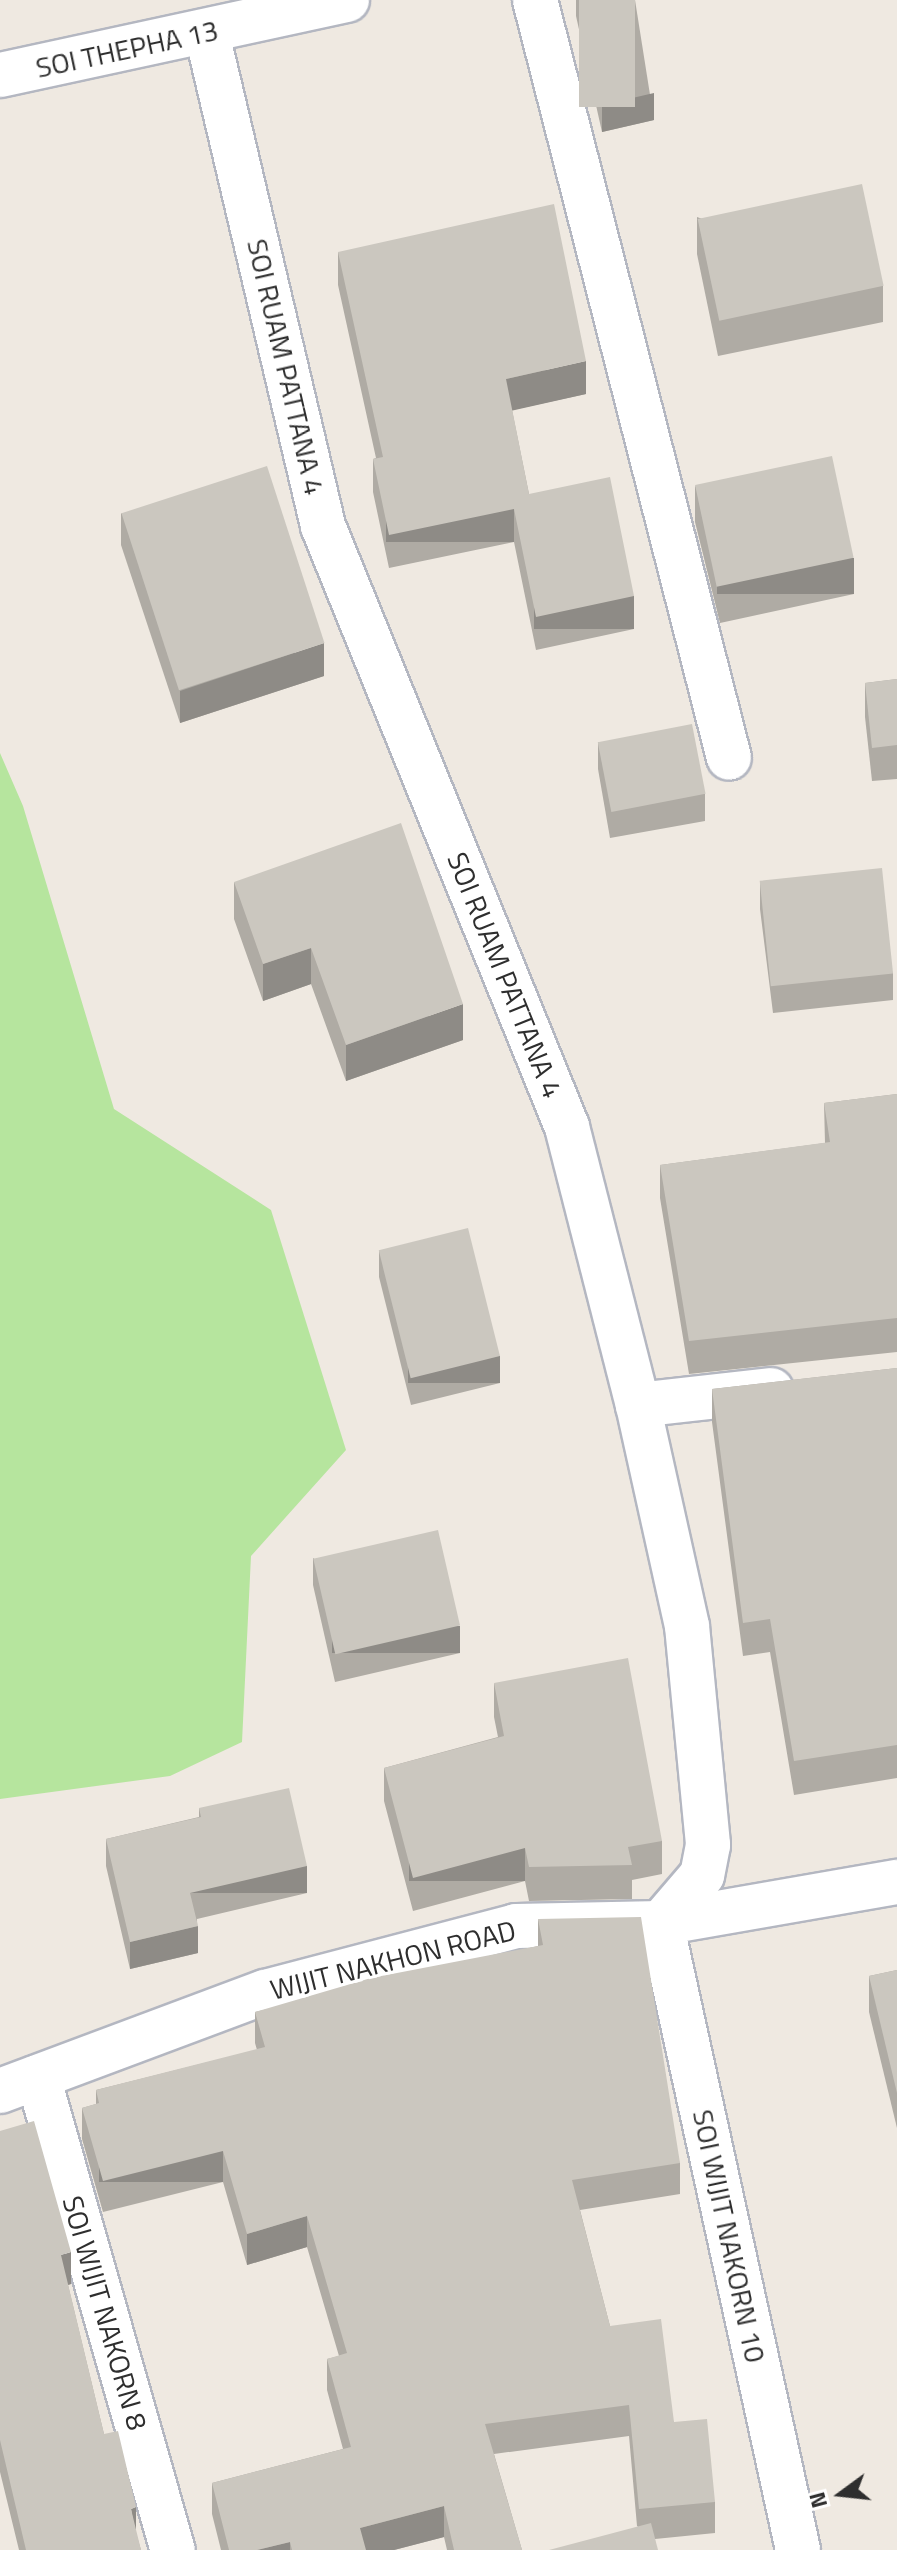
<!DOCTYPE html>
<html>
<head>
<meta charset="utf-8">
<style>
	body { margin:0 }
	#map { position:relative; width:897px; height:2550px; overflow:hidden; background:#efe9e1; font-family:"Titillium Web",sans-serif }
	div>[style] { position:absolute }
	.green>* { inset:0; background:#b6e59e }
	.roads { filter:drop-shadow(2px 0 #b4b7c1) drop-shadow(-2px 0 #b4b7c1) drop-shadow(0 2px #b4b7c1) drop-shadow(0 -2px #b4b7c1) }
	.street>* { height:44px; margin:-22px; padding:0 22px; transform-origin:22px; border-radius:22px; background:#fff }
	.wall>* { inset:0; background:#afaba4 }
	.shaded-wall>* { inset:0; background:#8e8b86; transform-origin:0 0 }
	.building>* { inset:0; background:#cbc7bf; transform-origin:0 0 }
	span { translate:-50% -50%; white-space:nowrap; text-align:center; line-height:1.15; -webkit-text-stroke:6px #fff; paint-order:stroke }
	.street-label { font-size:28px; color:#2e2e2e }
	.north { position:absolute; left:801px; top:2454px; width:80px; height:80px; -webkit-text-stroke:6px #fff; paint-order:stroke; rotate:255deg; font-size:22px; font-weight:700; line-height:32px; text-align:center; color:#2e2e2e }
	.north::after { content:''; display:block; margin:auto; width:28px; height:36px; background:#2e2e2e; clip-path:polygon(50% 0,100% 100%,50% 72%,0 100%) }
</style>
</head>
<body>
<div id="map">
	<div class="green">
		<i style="clip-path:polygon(0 753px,23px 806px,114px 1109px,271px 1210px,346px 1450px,251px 1556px,242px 1742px,170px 1776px,0 1799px)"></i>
	</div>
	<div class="roads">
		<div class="street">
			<i style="left:535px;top:0;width:782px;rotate:75.64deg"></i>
			<i style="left:207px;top:34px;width:505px;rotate:76.73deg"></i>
			<i style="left:323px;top:526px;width:649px;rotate:67.9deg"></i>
			<i style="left:567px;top:1127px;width:287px;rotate:75.7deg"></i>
			<i style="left:638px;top:1405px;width:226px;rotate:77.5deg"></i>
			<i style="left:687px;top:1626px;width:220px;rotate:84.5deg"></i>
			<i style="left:708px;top:1845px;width:31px;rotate:101deg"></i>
			<i style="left:702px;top:1875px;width:63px;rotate:130.5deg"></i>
			<i style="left:0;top:75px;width:355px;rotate:-12.2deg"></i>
			<i style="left:638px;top:1405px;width:134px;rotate:-6.4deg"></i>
			<i style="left:661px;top:1923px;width:642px;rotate:77.67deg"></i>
			<i style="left:38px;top:2077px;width:492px;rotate:74.1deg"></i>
			<i style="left:0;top:2091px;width:283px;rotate:-20.5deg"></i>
			<i style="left:265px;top:1992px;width:260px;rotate:-14.7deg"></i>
			<i style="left:516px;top:1926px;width:145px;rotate:-1.2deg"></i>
			<i style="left:661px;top:1923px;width:240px;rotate:-9.9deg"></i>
		</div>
	</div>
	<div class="wall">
		<i style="clip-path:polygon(576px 0,635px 0,654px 120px,602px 132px,576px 16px)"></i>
		<i style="clip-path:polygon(697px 217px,883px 286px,883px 322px,718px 356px,697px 254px)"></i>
		<i style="clip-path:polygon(338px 252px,586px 394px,512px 410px,529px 494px,634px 629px,536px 650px,514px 542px,389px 568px,373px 492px,373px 459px,376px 458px,338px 285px)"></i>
		<i style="clip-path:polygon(695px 486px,854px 594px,720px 623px,695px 522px)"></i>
		<i style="clip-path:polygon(121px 513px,324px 676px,180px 723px,121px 545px)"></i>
		<i style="clip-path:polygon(897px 679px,897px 779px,872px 781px,865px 717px,865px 683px)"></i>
		<i style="clip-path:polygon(598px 742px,705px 794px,705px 821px,610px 838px,598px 769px)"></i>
		<i style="clip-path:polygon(234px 882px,463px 1040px,346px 1081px,311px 984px,263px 1001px,234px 919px)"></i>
		<i style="clip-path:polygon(760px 882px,893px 973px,893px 1000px,773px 1013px,760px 909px)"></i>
		<i style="clip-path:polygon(897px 1094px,897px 1352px,689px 1374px,660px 1198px,660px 1165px,825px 1143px,824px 1103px)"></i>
		<i style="clip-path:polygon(379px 1250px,500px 1383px,411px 1405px,379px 1277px)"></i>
		<i style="clip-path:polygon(897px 1368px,897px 1778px,794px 1795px,770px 1652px,743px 1656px,712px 1422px,712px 1389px)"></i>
		<i style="clip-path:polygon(313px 1558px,460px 1653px,335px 1682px,313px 1585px)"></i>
		<i style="clip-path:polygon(494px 1683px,662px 1841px,662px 1874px,632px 1880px,632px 1899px,529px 1901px,525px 1881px,413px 1911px,384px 1801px,384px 1768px,498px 1737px,494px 1717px)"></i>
		<i style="clip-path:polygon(199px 1808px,307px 1893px,197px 1919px,198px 1953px,130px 1969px,106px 1866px,106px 1839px,199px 1817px)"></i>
		<i style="clip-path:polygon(538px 1919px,680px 2163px,680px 2194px,580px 2210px,610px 2326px,674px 2422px,715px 2502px,715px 2533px,655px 2539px,637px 2526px,629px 2436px,494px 2454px,522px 2550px,447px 2550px,444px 2537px,394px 2550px,221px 2550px,212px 2514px,212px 2483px,343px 2449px,327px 2390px,327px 2359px,339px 2356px,307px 2247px,247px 2265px,223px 2182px,103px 2212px,82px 2139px,82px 2108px,96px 2104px,96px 2090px,257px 2050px,255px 2043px,255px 2012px,538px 1946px)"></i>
		<i style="clip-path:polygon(897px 1970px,897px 2128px,869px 2012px,869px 1976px)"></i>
		<i style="clip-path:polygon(0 2131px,71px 2284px,68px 2285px,104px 2434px,136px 2533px,141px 2550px,19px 2550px,0 2472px)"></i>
	</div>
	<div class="shaded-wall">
		<i style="clip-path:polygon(654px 93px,654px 120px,602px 132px,602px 105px)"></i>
		<i style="clip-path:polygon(586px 361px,586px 394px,506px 412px,506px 379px)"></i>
		<i style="left:514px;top:509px;width:33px;height:128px;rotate:90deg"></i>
		<i style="left:854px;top:558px;width:36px;height:137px;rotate:90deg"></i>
		<i style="left:634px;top:596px;width:33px;height:100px;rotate:90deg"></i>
		<i style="clip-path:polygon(324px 643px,324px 676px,180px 723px,180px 691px)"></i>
		<i style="clip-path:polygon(311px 948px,311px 984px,263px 1001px,263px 964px)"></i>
		<i style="clip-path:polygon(463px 1004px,463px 1040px,346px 1081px,346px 1045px)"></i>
		<i style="left:500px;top:1356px;width:27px;height:92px;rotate:90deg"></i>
		<i style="left:460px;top:1626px;width:27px;height:128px;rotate:90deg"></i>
		<i style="left:525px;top:1848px;width:33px;height:116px;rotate:90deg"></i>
		<i style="left:307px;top:1866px;width:27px;height:120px;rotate:90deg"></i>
		<i style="clip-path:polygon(198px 1926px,198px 1953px,130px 1969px,130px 1942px)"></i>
		<i style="left:223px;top:2151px;width:31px;height:124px;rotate:90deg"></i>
		<i style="clip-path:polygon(307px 2216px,307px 2247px,247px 2265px,247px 2234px)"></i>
		<i style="clip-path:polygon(71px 2252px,71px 2284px,61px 2287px,61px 2255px)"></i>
		<i style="clip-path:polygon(444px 2506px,444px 2537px,394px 2550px,360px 2550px,360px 2528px)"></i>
		<i style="clip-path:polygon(136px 2507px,136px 2539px,131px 2509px)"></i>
		<i style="clip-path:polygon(290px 2542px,290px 2550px,257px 2550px)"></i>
	</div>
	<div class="building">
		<i style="left:579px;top:0;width:56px;height:107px"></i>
		<i style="left:862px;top:184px;width:104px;height:168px;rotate:78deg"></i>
		<i style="clip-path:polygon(554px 204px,586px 361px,506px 379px,529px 494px,610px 477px,634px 596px,536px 617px,514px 509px,389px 535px,373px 459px,383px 457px,338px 252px)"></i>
		<i style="left:832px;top:456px;width:104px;height:140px;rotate:78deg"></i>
		<i style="left:267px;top:466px;width:186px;height:153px;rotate:72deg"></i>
		<i style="clip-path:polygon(897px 679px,897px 745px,872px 748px,865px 683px)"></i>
		<i style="left:692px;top:724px;width:71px;height:96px;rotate:79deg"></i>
		<i style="clip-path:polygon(401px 823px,463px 1004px,346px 1045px,311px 948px,263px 964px,234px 882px)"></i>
		<i style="left:882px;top:868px;width:106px;height:123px;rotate:84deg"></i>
		<i style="clip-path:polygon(897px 1094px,897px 1318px,689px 1341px,660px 1165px,830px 1142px,824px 1103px)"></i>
		<i style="left:468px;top:1228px;width:132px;height:92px;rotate:76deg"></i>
		<i style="clip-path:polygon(897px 1368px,897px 1745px,794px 1761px,770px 1619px,743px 1623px,712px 1389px)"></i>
		<i style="left:438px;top:1530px;width:98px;height:128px;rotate:77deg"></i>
		<i style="clip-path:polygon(628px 1658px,662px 1841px,628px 1847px,632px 1865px,529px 1867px,525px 1848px,413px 1878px,384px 1768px,504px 1736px,494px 1683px)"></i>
		<i style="clip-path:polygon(289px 1788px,307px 1866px,190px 1893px,198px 1926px,130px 1942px,106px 1839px,201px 1817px,199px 1808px)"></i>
		<i style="clip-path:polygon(641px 1917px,680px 2163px,572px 2180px,610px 2326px,661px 2319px,674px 2422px,707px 2419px,715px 2502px,639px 2509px,629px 2405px,485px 2424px,522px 2550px,454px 2550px,444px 2506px,360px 2528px,366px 2550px,292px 2550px,290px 2542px,257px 2550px,229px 2550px,212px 2483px,351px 2447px,327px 2359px,347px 2353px,307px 2216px,247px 2234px,223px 2151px,103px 2181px,82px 2108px,99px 2103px,96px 2090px,265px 2047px,255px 2012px,371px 1978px,543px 1945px,538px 1919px)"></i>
		<i style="clip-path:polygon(897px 1970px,897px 2093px,869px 1976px)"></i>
		<i style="clip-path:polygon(34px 2121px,71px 2252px,61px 2255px,104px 2434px,118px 2431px,136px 2507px,131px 2509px,141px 2550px,26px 2550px,0 2440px,0 2131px)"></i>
		<i style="clip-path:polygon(651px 2523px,658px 2550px,549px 2550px)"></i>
	</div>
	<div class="street-label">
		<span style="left:127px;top:49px;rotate:-12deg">SOI THEPHA 13</span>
		<span style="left:286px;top:367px;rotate:77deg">SOI RUAM PATTANA 4</span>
		<span style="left:505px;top:975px;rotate:68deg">SOI RUAM PATTANA 4</span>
		<span style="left:393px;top:1960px;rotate:-14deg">WIJIT NAKHON ROAD</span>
		<span style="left:729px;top:2236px;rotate:78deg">SOI WIJIT NAKORN 10</span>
		<span style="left:105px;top:2313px;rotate:74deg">SOI WIJIT NAKORN 8</span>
	</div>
	<div class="north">N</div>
</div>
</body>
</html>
